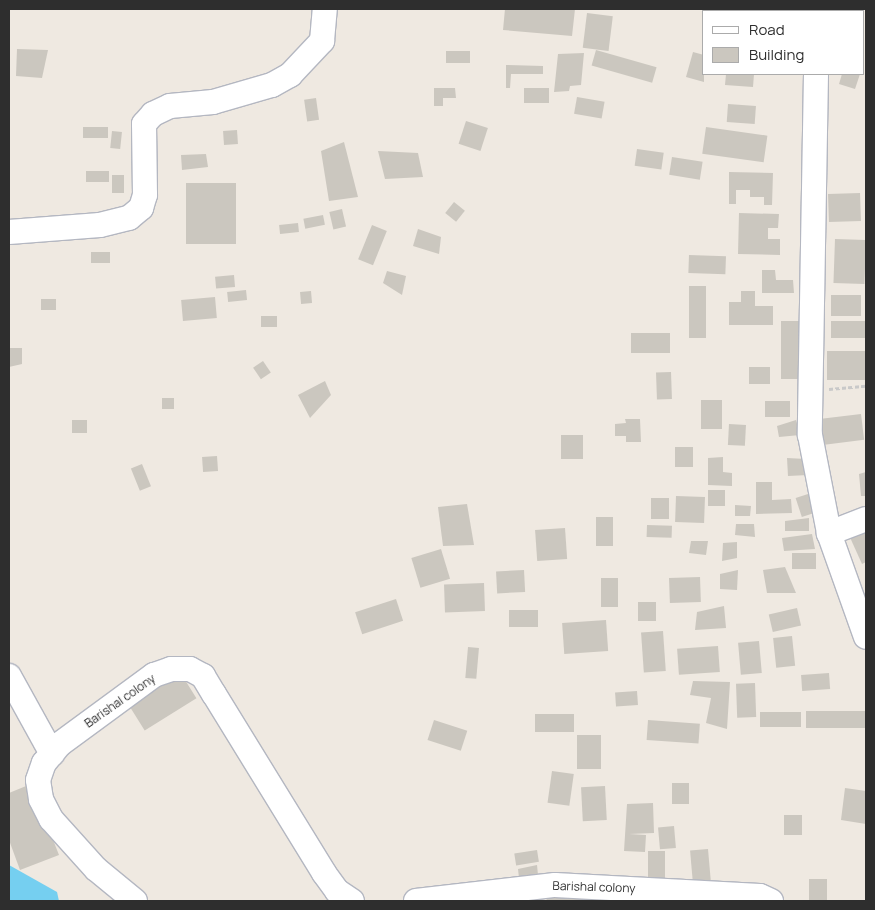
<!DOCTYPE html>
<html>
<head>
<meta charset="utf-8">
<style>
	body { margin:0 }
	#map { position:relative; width:875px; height:910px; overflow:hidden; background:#efe9e1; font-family:Manrope,sans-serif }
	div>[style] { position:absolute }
	.water>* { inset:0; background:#75cff0 }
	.building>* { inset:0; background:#cbc7bf; transform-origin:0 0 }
	.path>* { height:3px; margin-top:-1.5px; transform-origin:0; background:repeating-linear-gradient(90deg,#c9c9c9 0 4px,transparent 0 6.5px) }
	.roads { filter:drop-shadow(1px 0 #b4b7c1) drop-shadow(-1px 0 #b4b7c1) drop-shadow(0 1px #b4b7c1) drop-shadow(0 -1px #b4b7c1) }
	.minor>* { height:24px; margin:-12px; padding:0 12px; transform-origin:12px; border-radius:12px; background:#fff }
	span { translate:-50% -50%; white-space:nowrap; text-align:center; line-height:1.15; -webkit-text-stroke:4px #fff; paint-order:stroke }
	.street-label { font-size:12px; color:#2e2e2e }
	.frame { position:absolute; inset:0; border:10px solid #2e2e2e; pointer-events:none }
	.legend { position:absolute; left:702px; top:10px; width:162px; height:65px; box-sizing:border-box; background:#fff; border:1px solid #ababab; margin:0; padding:6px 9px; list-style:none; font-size:15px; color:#2e2e2e }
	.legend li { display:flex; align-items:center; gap:10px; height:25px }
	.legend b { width:25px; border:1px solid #ababab }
</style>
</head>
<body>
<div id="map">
	<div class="water">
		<i style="clip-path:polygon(9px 865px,57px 892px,59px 901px,9px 901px)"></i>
	</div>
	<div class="building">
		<i style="clip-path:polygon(505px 9px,575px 9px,572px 36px,503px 30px)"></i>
		<i style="clip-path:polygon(767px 9px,801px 9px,799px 11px)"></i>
		<i style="left:587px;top:13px;width:26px;height:35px;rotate:7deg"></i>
		<i style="clip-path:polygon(17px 49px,48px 50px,42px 78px,16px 76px)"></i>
		<i style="left:596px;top:50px;width:63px;height:16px;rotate:16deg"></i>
		<i style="left:470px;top:51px;width:12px;height:24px;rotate:90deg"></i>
		<i style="clip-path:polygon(693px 52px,704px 55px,704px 82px,686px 77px)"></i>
		<i style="clip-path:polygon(584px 53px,581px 85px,570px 86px,569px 91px,554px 92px,558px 54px)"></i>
		<i style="clip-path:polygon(506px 65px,543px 66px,543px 74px,511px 74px,510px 88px,506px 88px)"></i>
		<i style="clip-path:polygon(726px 74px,754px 74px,753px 87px,725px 85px)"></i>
		<i style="clip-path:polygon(842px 74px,860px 74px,855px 89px,839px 84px)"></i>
		<i style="clip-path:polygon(434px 88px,455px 88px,456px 98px,443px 98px,443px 106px,434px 106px)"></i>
		<i style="left:524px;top:88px;width:25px;height:15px"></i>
		<i style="left:577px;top:97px;width:28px;height:17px;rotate:10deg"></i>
		<i style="left:316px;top:98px;width:22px;height:12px;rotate:82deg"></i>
		<i style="left:728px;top:104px;width:28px;height:18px;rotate:4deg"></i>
		<i style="left:466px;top:121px;width:23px;height:24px;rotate:18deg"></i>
		<i style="left:108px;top:127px;width:11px;height:25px;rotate:90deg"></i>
		<i style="left:706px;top:127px;width:62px;height:27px;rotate:8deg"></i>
		<i style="left:237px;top:130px;width:14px;height:14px;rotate:86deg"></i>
		<i style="left:112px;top:131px;width:10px;height:17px;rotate:6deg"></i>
		<i style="clip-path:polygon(344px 142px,358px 197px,329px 201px,321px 151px)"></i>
		<i style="left:637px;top:149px;width:27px;height:17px;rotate:8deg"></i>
		<i style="clip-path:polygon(378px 151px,418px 153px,423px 177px,385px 179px)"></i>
		<i style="clip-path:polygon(206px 154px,208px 167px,182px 170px,181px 155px)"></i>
		<i style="left:672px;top:157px;width:31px;height:18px;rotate:9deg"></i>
		<i style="left:86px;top:171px;width:23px;height:11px"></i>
		<i style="clip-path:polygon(729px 172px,773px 173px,772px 205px,764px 205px,764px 197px,750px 197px,750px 190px,736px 190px,736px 204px,729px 204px)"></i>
		<i style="left:112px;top:175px;width:12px;height:18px"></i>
		<i style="left:186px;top:183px;width:50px;height:61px"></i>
		<i style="left:860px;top:193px;width:28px;height:32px;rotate:88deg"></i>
		<i style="left:454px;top:202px;width:14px;height:14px;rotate:39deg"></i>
		<i style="left:342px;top:209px;width:18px;height:13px;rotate:77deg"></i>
		<i style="clip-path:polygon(739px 213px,779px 214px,778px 228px,768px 228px,768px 239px,780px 239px,780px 255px,738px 254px)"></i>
		<i style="left:323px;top:215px;width:10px;height:20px;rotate:79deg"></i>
		<i style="left:298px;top:223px;width:9px;height:19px;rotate:84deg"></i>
		<i style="left:372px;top:225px;width:16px;height:37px;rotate:22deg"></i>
		<i style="clip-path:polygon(418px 229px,441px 237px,439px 254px,413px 246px)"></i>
		<i style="left:835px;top:239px;width:31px;height:44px;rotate:2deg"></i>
		<i style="left:91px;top:252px;width:19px;height:11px"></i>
		<i style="left:689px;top:255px;width:37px;height:18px;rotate:2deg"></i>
		<i style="clip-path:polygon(762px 270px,775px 270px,776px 280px,793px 280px,794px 293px,762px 293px)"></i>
		<i style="clip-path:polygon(387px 271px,406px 276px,402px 295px,383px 283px)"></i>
		<i style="left:234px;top:275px;width:12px;height:19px;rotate:85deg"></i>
		<i style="left:689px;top:286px;width:17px;height:52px"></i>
		<i style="left:246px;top:290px;width:10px;height:19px;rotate:84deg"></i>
		<i style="left:311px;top:291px;width:12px;height:11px;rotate:85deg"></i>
		<i style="clip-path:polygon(741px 291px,755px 291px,755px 306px,773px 306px,773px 325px,729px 325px,729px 302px,741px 302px)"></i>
		<i style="left:831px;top:295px;width:30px;height:21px"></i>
		<i style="left:215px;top:297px;width:21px;height:34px;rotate:85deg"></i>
		<i style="left:41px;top:299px;width:15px;height:11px"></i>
		<i style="left:277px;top:316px;width:11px;height:16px;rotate:90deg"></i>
		<i style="left:781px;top:321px;width:24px;height:58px"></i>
		<i style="left:831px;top:321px;width:35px;height:17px"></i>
		<i style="left:631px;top:333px;width:39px;height:20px"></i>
		<i style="clip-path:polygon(9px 348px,22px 348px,22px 364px,9px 367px)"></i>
		<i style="left:827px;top:351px;width:39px;height:29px"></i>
		<i style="left:263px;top:361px;width:14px;height:12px;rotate:56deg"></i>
		<i style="left:749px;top:367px;width:21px;height:17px"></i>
		<i style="left:671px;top:372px;width:27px;height:15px;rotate:88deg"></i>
		<i style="clip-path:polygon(325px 381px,331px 395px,310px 418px,298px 395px)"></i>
		<i style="left:162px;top:398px;width:12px;height:11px"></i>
		<i style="left:701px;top:400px;width:21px;height:29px"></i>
		<i style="left:765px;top:401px;width:25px;height:16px"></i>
		<i style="left:861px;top:414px;width:26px;height:42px;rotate:83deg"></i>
		<i style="clip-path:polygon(625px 419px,640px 419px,641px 442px,626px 442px,626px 436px,615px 436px,615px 424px,626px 423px)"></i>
		<i style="left:72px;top:420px;width:15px;height:13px"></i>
		<i style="clip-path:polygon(796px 420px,800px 435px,779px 437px,777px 426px)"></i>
		<i style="left:729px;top:424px;width:17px;height:21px;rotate:3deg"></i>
		<i style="left:561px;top:435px;width:22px;height:24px"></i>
		<i style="left:675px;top:447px;width:18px;height:20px"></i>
		<i style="left:217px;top:456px;width:15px;height:15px;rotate:86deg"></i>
		<i style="clip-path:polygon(723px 457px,723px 472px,732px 473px,732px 486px,708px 485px,708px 458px)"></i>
		<i style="clip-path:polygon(787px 458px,806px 459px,808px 475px,788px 476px)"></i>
		<i style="left:142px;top:464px;width:24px;height:12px;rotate:68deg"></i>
		<i style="clip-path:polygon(866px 472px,866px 496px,861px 496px,859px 474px)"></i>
		<i style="clip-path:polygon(756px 482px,772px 482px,772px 500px,791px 499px,792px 513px,756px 514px)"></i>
		<i style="left:708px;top:490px;width:17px;height:16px"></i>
		<i style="left:808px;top:494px;width:20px;height:13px;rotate:72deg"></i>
		<i style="left:676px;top:496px;width:29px;height:26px;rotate:2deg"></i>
		<i style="left:651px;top:498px;width:18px;height:21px"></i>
		<i style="clip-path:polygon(467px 504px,474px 545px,443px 546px,438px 507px)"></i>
		<i style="clip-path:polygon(735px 505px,751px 506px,750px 516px,735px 516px)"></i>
		<i style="left:596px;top:517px;width:17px;height:29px"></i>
		<i style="clip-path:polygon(809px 518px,809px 531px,785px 531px,785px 521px)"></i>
		<i style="clip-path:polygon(736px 524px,754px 524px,755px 537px,735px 535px)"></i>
		<i style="left:647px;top:525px;width:25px;height:12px;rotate:2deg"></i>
		<i style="clip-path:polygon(866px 525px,866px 562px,862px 564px,848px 533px)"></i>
		<i style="left:565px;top:528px;width:31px;height:30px;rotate:86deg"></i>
		<i style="clip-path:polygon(812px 534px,815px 549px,784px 551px,782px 538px)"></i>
		<i style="clip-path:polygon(691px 541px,708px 541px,706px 555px,689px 553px)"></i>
		<i style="clip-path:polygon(737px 542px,737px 558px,722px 561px,723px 543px)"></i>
		<i style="left:441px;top:549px;width:31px;height:31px;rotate:73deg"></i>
		<i style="left:816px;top:553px;width:16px;height:24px;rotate:90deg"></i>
		<i style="clip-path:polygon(785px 567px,796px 593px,767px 593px,763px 570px)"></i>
		<i style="left:524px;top:570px;width:22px;height:28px;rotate:87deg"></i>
		<i style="clip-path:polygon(738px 570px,737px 590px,720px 589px,720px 574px)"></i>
		<i style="left:700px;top:577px;width:25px;height:31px;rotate:88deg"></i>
		<i style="left:601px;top:578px;width:17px;height:29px"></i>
		<i style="left:484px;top:583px;width:28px;height:40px;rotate:88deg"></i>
		<i style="left:396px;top:599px;width:23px;height:43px;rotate:72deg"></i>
		<i style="left:638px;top:602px;width:18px;height:19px"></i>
		<i style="clip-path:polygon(724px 606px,726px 628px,695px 630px,697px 612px)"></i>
		<i style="left:797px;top:608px;width:18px;height:29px;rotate:77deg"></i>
		<i style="left:509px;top:610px;width:29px;height:17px"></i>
		<i style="left:606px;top:620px;width:31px;height:44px;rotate:86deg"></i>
		<i style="left:663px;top:631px;width:40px;height:22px;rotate:86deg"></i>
		<i style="left:792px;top:636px;width:30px;height:19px;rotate:84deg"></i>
		<i style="left:759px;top:641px;width:32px;height:21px;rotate:85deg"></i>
		<i style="left:718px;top:646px;width:26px;height:41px;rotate:86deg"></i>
		<i style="left:468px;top:647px;width:11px;height:31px;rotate:5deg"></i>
		<i style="left:180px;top:672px;width:31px;height:61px;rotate:58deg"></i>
		<i style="left:829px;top:673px;width:16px;height:28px;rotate:86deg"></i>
		<i style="clip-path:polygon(693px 681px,730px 682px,727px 729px,706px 723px,711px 698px,690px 695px)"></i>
		<i style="left:755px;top:683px;width:34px;height:19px;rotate:88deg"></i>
		<i style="left:637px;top:691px;width:14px;height:22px;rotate:86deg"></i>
		<i style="left:866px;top:711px;width:17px;height:60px;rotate:90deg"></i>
		<i style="left:801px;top:712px;width:15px;height:41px;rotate:90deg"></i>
		<i style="left:535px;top:714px;width:39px;height:18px"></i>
		<i style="left:434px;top:720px;width:35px;height:21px;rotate:18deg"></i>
		<i style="left:648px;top:720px;width:52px;height:20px;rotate:4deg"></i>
		<i style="left:577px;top:735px;width:24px;height:34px"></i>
		<i style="left:552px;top:771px;width:22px;height:32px;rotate:8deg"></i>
		<i style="left:672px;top:783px;width:17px;height:21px"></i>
		<i style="clip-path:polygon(31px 784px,59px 855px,20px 870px,9px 840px,9px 793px)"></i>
		<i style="left:605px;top:786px;width:34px;height:24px;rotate:87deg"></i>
		<i style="clip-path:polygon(845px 788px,866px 791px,866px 824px,841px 820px)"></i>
		<i style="clip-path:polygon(653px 803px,654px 833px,629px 834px,646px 835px,645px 852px,624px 851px,627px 804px)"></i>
		<i style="left:784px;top:815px;width:18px;height:20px"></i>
		<i style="left:674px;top:826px;width:22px;height:16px;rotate:85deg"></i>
		<i style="left:708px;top:849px;width:38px;height:18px;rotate:85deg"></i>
		<i style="left:537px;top:850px;width:12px;height:23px;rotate:81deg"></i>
		<i style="left:648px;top:851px;width:17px;height:35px"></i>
		<i style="clip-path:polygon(537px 865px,538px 875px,519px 878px,518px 869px)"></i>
		<i style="left:809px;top:879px;width:18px;height:21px"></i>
		<i style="left:592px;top:892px;width:9px;height:46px;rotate:84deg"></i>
	</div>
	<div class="path">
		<i style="left:829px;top:389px;width:37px;rotate:-5deg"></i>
	</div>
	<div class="roads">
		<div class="minor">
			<i style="left:812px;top:9px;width:2px;rotate:63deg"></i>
			<i style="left:816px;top:74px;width:361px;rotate:91deg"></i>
			<i style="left:810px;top:435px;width:100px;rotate:79deg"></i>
			<i style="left:9px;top:232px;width:91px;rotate:-4.4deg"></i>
			<i style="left:100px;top:225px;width:30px;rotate:-14deg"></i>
			<i style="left:129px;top:218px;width:16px;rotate:-40deg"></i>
			<i style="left:141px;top:208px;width:14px;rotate:-73deg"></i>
			<i style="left:145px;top:195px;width:71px;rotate:-90.8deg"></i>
			<i style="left:144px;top:124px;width:13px;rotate:-48deg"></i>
			<i style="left:153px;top:114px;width:19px;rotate:-25deg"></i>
			<i style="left:170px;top:106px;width:43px;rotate:-5.3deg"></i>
			<i style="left:213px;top:102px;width:61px;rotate:-16.1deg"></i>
			<i style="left:272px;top:85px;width:21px;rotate:-29deg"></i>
			<i style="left:290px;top:75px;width:47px;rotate:-46.7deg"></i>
			<i style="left:322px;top:41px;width:32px;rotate:-85deg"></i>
			<i style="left:866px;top:519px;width:40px;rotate:159deg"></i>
			<i style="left:829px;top:533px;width:110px;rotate:70.4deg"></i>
			<i style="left:9px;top:676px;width:89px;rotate:61.1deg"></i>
			<i style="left:135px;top:901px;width:50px;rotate:-140.6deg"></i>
			<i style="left:96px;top:869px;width:67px;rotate:-132deg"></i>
			<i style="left:51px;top:819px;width:22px;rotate:-117deg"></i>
			<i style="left:41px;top:799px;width:19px;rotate:-99deg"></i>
			<i style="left:38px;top:780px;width:18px;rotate:-71deg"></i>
			<i style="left:44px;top:763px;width:25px;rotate:-50deg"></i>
			<i style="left:60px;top:744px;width:117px;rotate:-36.3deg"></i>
			<i style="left:154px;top:675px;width:18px;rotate:-19deg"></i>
			<i style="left:171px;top:669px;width:19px"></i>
			<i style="left:190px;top:669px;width:15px;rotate:28deg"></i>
			<i style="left:203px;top:676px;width:21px;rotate:59deg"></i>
			<i style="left:214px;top:694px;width:210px;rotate:58.4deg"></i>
			<i style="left:324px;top:873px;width:22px;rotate:54deg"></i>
			<i style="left:337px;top:891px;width:18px;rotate:34deg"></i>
			<i style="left:416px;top:901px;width:140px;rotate:-6.6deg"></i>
			<i style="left:555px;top:885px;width:205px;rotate:3.1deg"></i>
			<i style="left:760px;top:896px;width:12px;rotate:24deg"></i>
		</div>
	</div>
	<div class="street-label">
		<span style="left:120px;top:701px;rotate:-35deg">Barishal colony</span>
		<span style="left:594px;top:887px;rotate:2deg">Barishal colony</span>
	</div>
	<div class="frame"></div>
	<ul class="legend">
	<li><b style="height:6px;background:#fff"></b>Road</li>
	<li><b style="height:14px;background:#cbc7bf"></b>Building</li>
	</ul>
</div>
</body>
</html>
